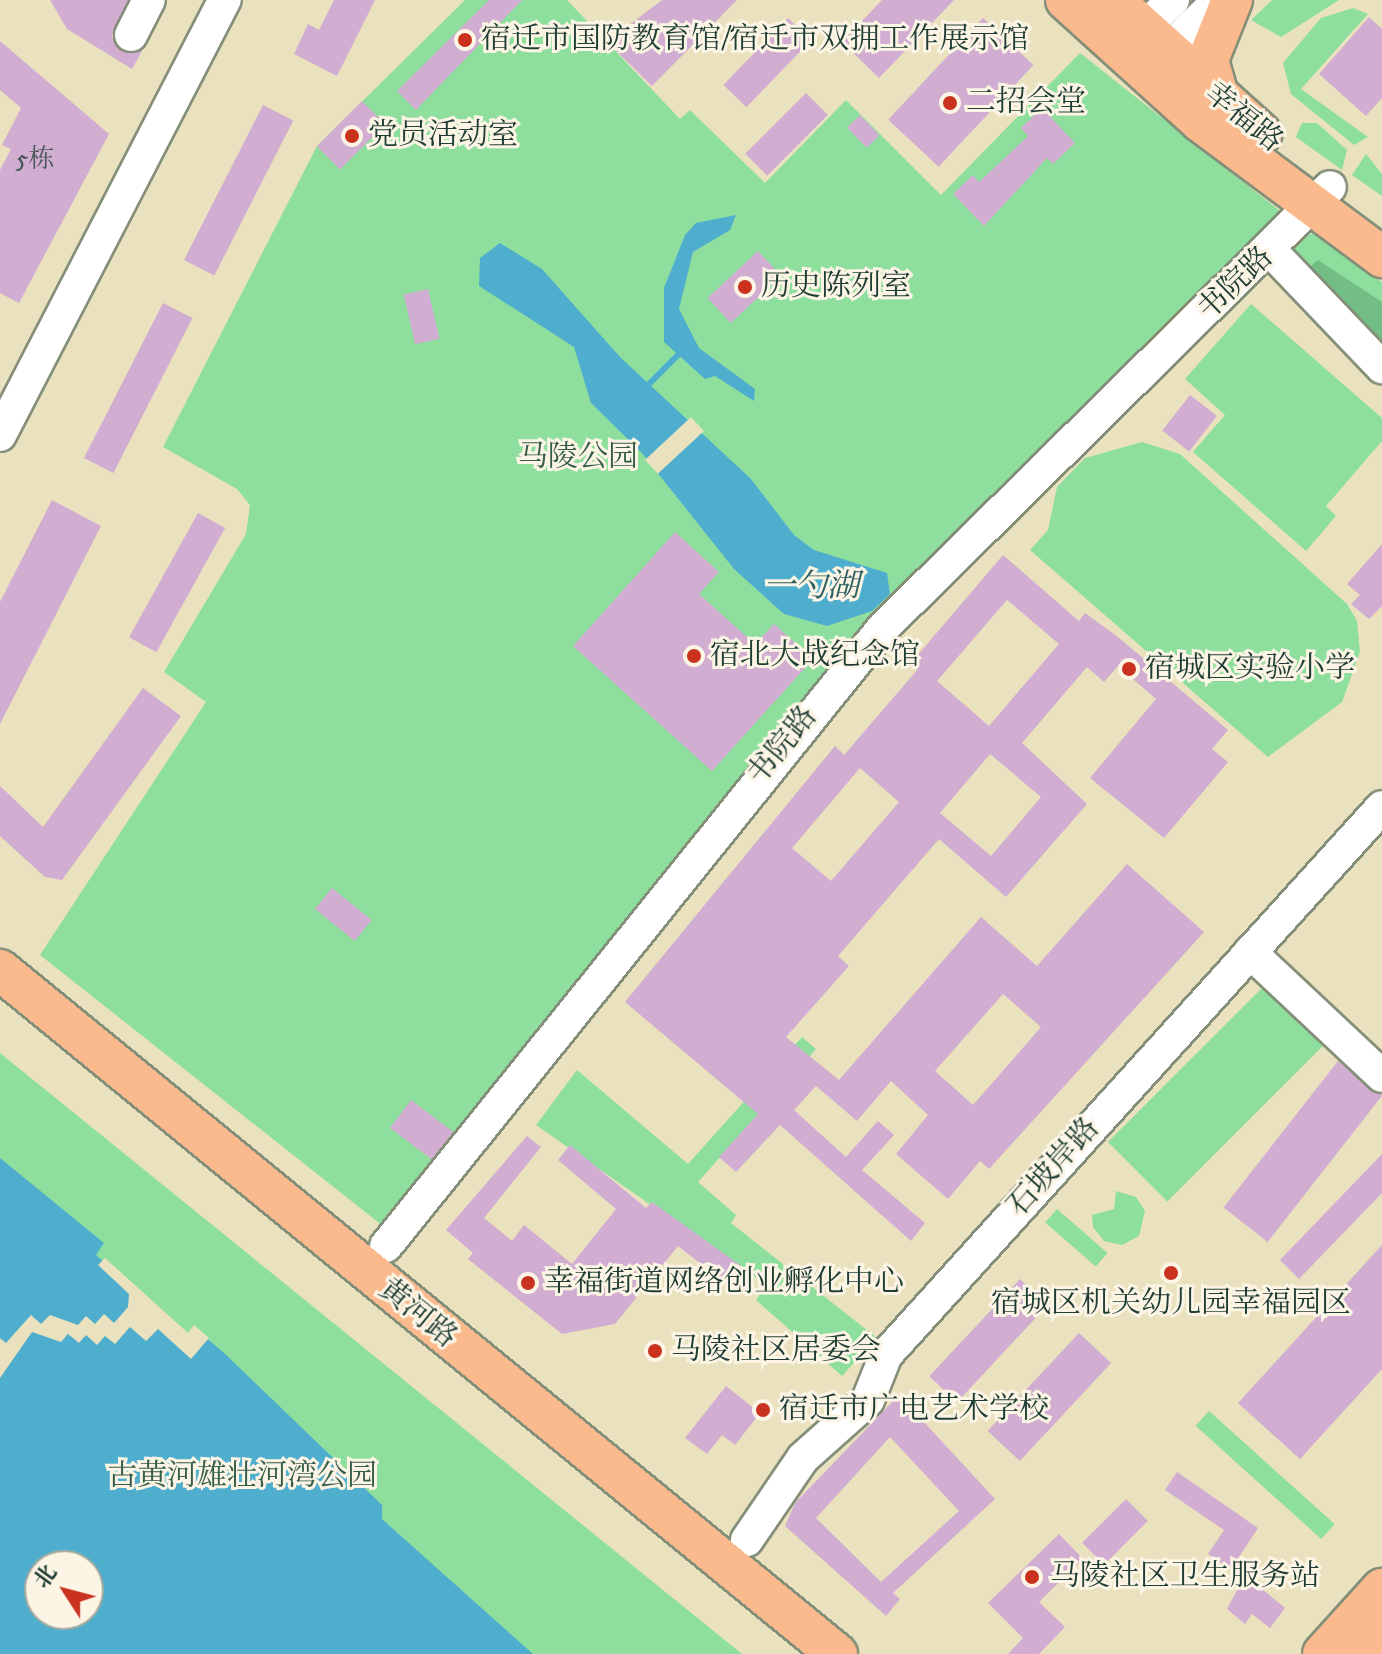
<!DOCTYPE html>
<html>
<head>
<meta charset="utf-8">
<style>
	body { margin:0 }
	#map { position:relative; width:1382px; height:1654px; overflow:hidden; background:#eae1be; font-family:"IM FELL DW Pica","Noto Serif SC",serif }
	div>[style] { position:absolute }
	.green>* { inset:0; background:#8edf9e; transform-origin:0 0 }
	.forest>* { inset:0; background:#72be85 }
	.water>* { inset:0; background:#4fadce }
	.pier>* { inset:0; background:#eae1be; transform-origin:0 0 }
	.stream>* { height:6px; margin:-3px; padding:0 3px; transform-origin:3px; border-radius:3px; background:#4fadce }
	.building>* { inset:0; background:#d1add1; transform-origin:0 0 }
	.roads { filter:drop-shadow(2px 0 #848f79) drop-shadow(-2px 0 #848f79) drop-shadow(0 2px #848f79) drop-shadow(0 -2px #848f79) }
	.minor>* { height:32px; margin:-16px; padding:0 16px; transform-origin:16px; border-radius:16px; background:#fff }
	.major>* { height:40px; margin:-20px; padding:0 20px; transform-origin:20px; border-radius:20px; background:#fbba8d }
	.dots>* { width:22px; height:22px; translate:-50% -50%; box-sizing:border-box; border:4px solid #fcf5e5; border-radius:50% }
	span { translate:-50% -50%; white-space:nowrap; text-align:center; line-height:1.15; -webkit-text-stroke:6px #fcf5e5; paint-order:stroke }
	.number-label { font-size:26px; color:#4c595b }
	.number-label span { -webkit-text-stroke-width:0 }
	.poi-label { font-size:30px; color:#1f3d34 }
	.left { translate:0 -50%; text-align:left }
	.street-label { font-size:30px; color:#1f3d34 }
	.park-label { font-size:30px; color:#355d49 }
	.water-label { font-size:32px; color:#2d5f62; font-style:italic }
	.north { position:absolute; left:24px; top:1550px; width:80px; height:80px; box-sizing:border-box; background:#fcf5e5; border:2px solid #a4ab9e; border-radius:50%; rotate:306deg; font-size:22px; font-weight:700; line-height:32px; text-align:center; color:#1f3d34 }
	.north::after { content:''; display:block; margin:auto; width:28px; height:36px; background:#c8321e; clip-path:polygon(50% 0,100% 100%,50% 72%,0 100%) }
</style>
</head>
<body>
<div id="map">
	<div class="green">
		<i style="clip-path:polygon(465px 0,567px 0,680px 119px,690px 110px,765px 183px,846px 100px,941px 195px,1080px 53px,1280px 211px,1283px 224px,832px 671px,694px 834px,388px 1230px,40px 955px,206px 702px,164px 672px,246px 534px,250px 505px,237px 489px,163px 447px,317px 146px)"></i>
		<i style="clip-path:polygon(1272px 0,1339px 0,1281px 37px,1251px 20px)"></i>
		<i style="clip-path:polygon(1353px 8px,1368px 14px,1301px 89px,1368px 137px,1354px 145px,1291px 94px,1283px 63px,1321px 18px)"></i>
		<i style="clip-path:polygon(1302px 123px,1317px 123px,1347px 150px,1342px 170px,1296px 137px)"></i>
		<i style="clip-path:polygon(1366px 154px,1382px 174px,1382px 196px,1352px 175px)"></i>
		<i style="clip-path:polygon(1313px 233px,1382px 282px,1382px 358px,1289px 260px,1291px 243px)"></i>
		<i style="clip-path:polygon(1251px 304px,1382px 418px,1382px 441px,1326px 506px,1336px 516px,1306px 551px,1193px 452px,1225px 415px,1185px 379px)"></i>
		<i style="clip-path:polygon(1142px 442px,1180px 454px,1347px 604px,1357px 621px,1360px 652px,1342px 702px,1268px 757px,1030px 550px,1048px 530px,1057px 487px,1085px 458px)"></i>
		<i style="left:1267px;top:983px;width:84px;height:225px;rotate:45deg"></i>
		<i style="clip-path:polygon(802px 1037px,816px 1049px,698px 1182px,736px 1215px,731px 1223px,877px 1338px,842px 1376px,756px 1300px,766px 1285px,536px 1125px,577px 1070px,688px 1164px)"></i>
		<i style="clip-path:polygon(evenodd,0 1053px,742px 1654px,0 1654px,0 1053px,40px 1566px,88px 1566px,88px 1614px,40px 1614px,40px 1566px)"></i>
		<i style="clip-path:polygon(1116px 1191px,1136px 1197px,1145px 1211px,1139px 1236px,1122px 1245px,1104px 1241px,1093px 1227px,1092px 1215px,1114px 1209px)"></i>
		<i style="left:1057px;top:1209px;width:67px;height:18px;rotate:41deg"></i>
		<i style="left:1209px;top:1411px;width:169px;height:20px;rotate:42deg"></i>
	</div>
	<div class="forest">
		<i style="clip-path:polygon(1318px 260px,1382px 302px,1382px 352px,1308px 269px)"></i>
	</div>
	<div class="water">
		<i style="clip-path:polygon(736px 215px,730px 230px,693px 252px,679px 309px,699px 348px,755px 389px,754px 401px,715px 376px,705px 379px,664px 342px,664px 288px,685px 235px,696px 223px)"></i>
		<i style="clip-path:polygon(500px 243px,542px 269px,620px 357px,751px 479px,794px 535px,814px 550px,887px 573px,890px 594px,872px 611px,827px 626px,784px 614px,734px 569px,641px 452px,591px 403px,574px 347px,479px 286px,480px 258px)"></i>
		<i style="clip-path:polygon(evenodd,0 1158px,104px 1243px,96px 1255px,189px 1338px,196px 1329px,224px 1353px,382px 1505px,382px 1519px,533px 1654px,0 1654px,0 1158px,40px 1566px,88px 1566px,88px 1614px,40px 1614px,40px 1566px)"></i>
	</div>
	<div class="pier">
		<i style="left:691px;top:417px;width:19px;height:63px;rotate:47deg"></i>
		<i style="clip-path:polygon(105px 1258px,188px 1333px,194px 1325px,209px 1338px,191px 1359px,158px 1329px,146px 1341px,130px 1327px,115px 1344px,105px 1336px,97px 1345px,86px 1335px,79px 1343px,68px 1334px,61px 1342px,32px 1332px,0 1378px,0 1338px,6px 1343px,31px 1315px,41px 1324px,50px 1315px,78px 1325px,86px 1316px,95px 1324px,104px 1314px,114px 1323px,128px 1307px,129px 1294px,98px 1265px)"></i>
	</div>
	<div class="stream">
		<i style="left:649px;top:384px;width:40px;rotate:-45deg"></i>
	</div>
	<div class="building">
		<i style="clip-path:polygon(50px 0,128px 0,112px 37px,123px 52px,143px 49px,132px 69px,67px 29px)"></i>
		<i style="clip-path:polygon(334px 0,375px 0,337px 76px,294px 54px,308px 24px,319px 30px)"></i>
		<i style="clip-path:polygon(489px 0,522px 0,416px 110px,397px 91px)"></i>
		<i style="clip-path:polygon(662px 0,737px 0,652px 86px,607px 42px)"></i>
		<i style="clip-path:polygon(882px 0,954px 0,879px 78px,842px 42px)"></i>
		<i style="clip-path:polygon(1369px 17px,1382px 29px,1382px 98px,1366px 116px,1319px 74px)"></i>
		<i style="left:788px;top:18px;width:32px;height:93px;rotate:44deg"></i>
		<i style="left:983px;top:18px;width:69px;height:139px;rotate:43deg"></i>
		<i style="clip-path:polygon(0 41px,109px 134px,19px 303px,0 293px,0 170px,11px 149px,2px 145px,21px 108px,0 90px)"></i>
		<i style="left:806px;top:93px;width:31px;height:86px;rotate:45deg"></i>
		<i style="left:362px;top:101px;width:33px;height:64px;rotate:45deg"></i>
		<i style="left:263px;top:105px;width:34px;height:174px;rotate:27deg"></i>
		<i style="clip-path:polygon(1042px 108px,1075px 143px,1053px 164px,1047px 158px,984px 226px,953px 194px,973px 175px,979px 182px,1028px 136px,1021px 128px)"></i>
		<i style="left:860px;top:115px;width:28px;height:18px;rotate:46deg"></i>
		<i style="left:758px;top:251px;width:34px;height:69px;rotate:47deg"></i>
		<i style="left:428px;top:289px;width:51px;height:25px;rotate:77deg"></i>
		<i style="left:163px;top:303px;width:33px;height:174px;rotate:27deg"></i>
		<i style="left:1190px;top:395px;width:34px;height:45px;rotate:38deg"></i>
		<i style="clip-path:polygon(52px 500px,101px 526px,0 724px,0 602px)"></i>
		<i style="left:198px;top:513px;width:31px;height:142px;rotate:29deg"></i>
		<i style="clip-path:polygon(675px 532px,719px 572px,699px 594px,755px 644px,774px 624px,813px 659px,712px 771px,573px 646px)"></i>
		<i style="clip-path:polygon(1382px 544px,1382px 606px,1369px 619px,1351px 604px,1360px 595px,1347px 584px)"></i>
		<i style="clip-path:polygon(evenodd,1003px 555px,1079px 621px,1085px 613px,1118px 637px,1228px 730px,1212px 749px,1228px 762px,1164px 838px,1090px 778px,1156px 699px,1118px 666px,1104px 682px,1087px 667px,1022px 743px,1087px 804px,1006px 897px,939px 839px,838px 956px,849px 966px,786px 1037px,839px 1080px,981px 917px,1037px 966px,1127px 864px,1204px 932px,989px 1169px,980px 1161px,948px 1199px,896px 1154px,928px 1115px,891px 1081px,857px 1121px,816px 1086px,794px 1110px,846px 1157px,878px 1121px,894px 1135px,862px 1170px,925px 1223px,911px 1241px,780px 1125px,736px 1172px,719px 1157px,758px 1114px,625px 1002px,835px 746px,844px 755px,918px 669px,911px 663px,1003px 555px,1007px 600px,1059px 644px,989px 726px,937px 681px,1007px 600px,1003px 555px,990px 754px,1041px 797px,991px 856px,940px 813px,990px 754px,1003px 555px,860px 768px,899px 802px,831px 881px,792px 848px,860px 768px,1003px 555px,1003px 994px,1041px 1027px,973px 1105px,935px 1071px,1003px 994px)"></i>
		<i style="clip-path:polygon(143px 688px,181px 716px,62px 880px,45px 877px,0 836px,0 786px,43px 827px)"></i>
		<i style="left:332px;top:888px;width:51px;height:27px;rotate:39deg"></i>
		<i style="left:1338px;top:1061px;width:56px;height:186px;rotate:38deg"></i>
		<i style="left:411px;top:1100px;width:53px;height:35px;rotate:37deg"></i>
		<i style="clip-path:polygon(527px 1136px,541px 1147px,484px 1218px,512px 1241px,524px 1225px,572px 1264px,616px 1209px,558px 1160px,570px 1145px,646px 1208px,652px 1202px,751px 1273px,737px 1292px,678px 1246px,615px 1324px,562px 1334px,468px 1259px,473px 1253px,446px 1230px)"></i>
		<i style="clip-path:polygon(1382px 1154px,1382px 1193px,1299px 1279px,1280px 1260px)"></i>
		<i style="clip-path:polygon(1382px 1245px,1382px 1369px,1300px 1459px,1238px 1403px)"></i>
		<i style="left:1020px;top:1279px;width:38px;height:133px;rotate:43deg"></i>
		<i style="left:1079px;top:1333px;width:44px;height:134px;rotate:43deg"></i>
		<i style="clip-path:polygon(726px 1386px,760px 1413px,735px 1445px,722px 1435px,707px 1454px,685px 1438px)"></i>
		<i style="clip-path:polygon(evenodd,899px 1395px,995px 1499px,893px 1593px,900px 1599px,886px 1616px,785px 1526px,795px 1503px,899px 1395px,890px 1437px,959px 1511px,881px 1582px,816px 1518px,890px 1437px)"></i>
		<i style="clip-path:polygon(1177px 1472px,1258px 1528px,1231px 1569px,1208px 1554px,1224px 1530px,1165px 1490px)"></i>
		<i style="left:1126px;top:1499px;width:31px;height:62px;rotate:45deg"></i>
		<i style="clip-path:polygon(1059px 1534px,1083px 1559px,1039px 1602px,1065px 1627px,1039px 1654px,1008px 1654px,1023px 1638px,988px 1603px)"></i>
		<i style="clip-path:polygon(1245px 1575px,1285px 1608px,1270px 1628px,1252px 1614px,1245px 1624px,1227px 1609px)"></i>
	</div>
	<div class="roads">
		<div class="minor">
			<i style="left:131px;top:35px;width:39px;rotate:-63deg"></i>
			<i style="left:1129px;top:42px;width:61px;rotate:-43.7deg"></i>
			<i style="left:1152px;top:65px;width:93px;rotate:-44.1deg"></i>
			<i style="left:1271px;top:251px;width:161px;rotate:46.3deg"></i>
			<i style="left:0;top:435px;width:490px;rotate:-62.7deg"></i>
			<i style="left:1250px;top:952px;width:181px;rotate:43.2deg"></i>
			<i style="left:386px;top:1246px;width:792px;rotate:-51.2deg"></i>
			<i style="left:882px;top:629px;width:629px;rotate:-44.61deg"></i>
			<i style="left:747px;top:1540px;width:99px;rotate:-55.7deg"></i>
			<i style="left:803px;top:1458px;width:87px;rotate:-41.7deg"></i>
			<i style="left:868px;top:1400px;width:48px;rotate:-68.2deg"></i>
			<i style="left:886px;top:1355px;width:739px;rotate:-47.85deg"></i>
		</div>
		<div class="major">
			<i style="left:1066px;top:0;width:182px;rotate:42.1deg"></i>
			<i style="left:1201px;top:122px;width:226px;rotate:36.7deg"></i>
			<i style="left:1113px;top:0;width:200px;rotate:42deg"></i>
			<i style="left:1220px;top:102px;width:44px;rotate:-105.9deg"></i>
			<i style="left:1208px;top:60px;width:65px;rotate:-68.2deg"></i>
			<i style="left:0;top:970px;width:1081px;rotate:39.26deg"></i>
			<i style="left:1323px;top:1654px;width:88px;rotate:-47.8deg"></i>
			<i style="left:1363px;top:1654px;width:28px;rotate:-48deg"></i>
		</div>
	</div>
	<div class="dots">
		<i style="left:465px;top:40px;background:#c8321e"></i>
		<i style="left:950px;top:103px;background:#c8321e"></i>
		<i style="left:352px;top:136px;background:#c8321e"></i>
		<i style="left:745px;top:287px;background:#c8321e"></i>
		<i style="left:694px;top:656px;background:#c8321e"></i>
		<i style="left:1129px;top:669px;background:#c8321e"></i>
		<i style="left:1171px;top:1273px;background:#c8321e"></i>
		<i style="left:528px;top:1283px;background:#c8321e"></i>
		<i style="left:655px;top:1351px;background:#c8321e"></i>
		<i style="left:763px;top:1410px;background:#c8321e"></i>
		<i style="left:1032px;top:1577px;background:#c8321e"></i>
	</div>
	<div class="number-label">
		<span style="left:35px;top:160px">5栋</span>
	</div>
	<div class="poi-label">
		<span class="left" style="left:481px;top:40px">宿迁市国防教育馆/宿迁市双拥工作展示馆</span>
		<span class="left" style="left:966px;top:103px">二招会堂</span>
		<span class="left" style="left:368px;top:136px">党员活动室</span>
		<span class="left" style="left:761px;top:287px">历史陈列室</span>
		<span class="left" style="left:710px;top:656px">宿北大战纪念馆</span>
		<span class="left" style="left:1145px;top:669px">宿城区实验小学</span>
		<span class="left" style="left:544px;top:1283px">幸福街道网络创业孵化中心</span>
		<span style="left:1171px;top:1304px">宿城区机关幼儿园幸福园区</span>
		<span class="left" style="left:671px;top:1351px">马陵社区居委会</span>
		<span class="left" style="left:779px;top:1410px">宿迁市广电艺术学校</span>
		<span class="left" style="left:1050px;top:1577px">马陵社区卫生服务站</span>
	</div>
	<div class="street-label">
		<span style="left:1243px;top:118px;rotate:39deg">幸福路</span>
		<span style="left:1236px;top:284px;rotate:-44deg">书院路</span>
		<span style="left:783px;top:746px;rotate:-51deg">书院路</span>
		<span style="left:1054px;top:1168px;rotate:-48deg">石坡岸路</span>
		<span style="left:417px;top:1314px;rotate:39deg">黄河路</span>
	</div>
	<div class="park-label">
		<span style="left:578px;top:458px">马陵公园</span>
		<span style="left:242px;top:1477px">古黄河雄壮河湾公园</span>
	</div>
	<div class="water-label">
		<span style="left:811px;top:587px">一勺湖</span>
	</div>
	<div class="north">北</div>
</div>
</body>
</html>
